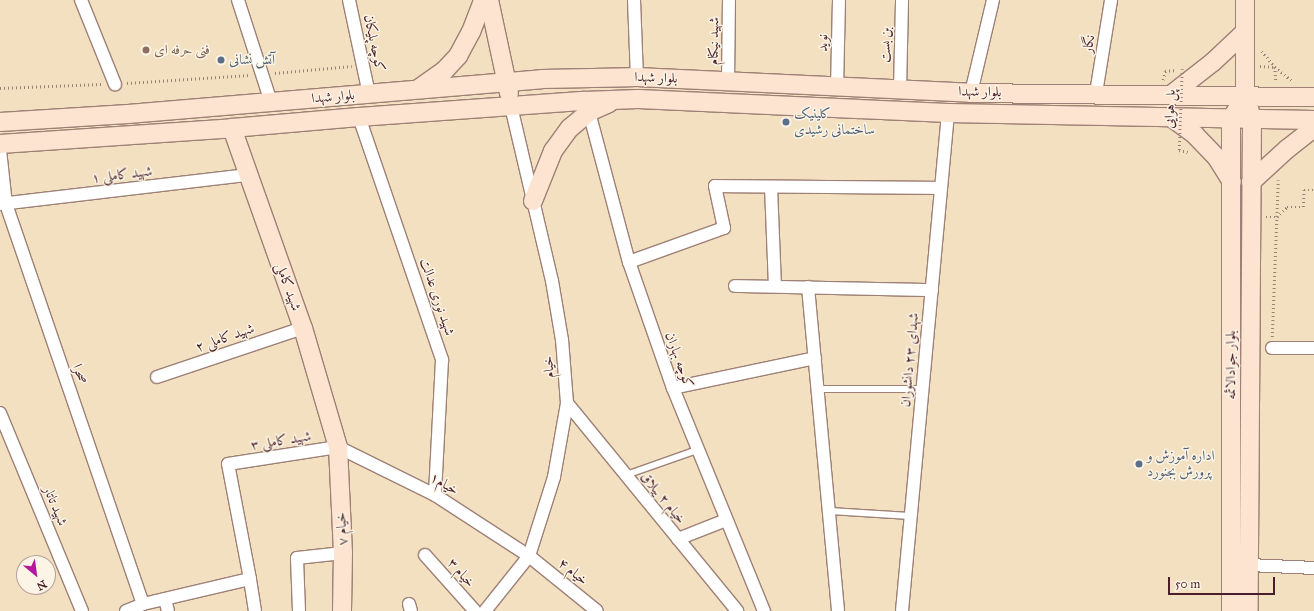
<!DOCTYPE html>
<html>
<head>
<meta charset="utf-8">
<style>
	body { margin:0 }
	#map { position:relative; width:1314px; height:611px; overflow:hidden; background:#f2e0c1; font-family:"IM FELL Great Primer",Amiri,serif }
	div>[style] { position:absolute }
	.path>* { height:2.5px; margin-top:-1.25px; transform-origin:0; background:repeating-linear-gradient(90deg,#9e8076 0 1px,transparent 0 4px) }
	.roads { filter:drop-shadow(1px 0 #9e8076) drop-shadow(-1px 0 #9e8076) drop-shadow(0 1px #9e8076) drop-shadow(0 -1px #9e8076) }
	.lane>* { height:6px; margin:-3px; padding:0 3px; transform-origin:3px; border-radius:3px; background:#fff }
	.street>* { height:12px; margin:-6px; padding:0 6px; transform-origin:6px; border-radius:6px; background:#fff }
	.secondary>* { height:18px; margin:-9px; padding:0 9px; transform-origin:9px; border-radius:9px; background:#fde4d1 }
	.path-bridge>* { height:2.5px; margin-top:-1.25px; transform-origin:0; background:repeating-linear-gradient(90deg,#9e8076 0 1px,transparent 0 4px) }
	.dots>* { width:11px; height:11px; translate:-50% -50%; box-sizing:border-box; border:2px solid #fcf5e5; border-radius:50% }
	span { translate:-50% -50%; white-space:nowrap; text-align:center; line-height:1.15; -webkit-text-stroke:3px #fcf5e5; paint-order:stroke }
	.street-label { font-size:14px; color:#4a1f2b }
	.education-label { font-size:14px; color:#785e54 }
	.left { translate:0 -50%; text-align:left }
	.service-label { font-size:14px; color:#4e5e75 }
	.north { position:absolute; left:16px; top:555px; width:40px; height:40px; box-sizing:border-box; background:#fcf5e5; border:1px solid #b59f9b; border-radius:50%; rotate:151deg; font-size:11px; font-weight:700; line-height:16px; text-align:center; color:#4a1f2b }
	.north::after { content:''; display:block; margin:auto; width:14px; height:18px; background:#b5179e; clip-path:polygon(50% 0,100% 100%,50% 72%,0 100%) }
	.scale { position:absolute; left:1168px; top:577px; width:107px; height:18px; box-sizing:border-box; border:2px solid #4a1f2b; border-top:0; padding-left:5px; font-size:12px; line-height:14px; white-space:nowrap; color:#4a1f2b; -webkit-text-stroke:3px #fcf5e5; paint-order:stroke }
</style>
</head>
<body>
<div id="map">
	<div class="path">
		<i style="left:1262px;top:51px;width:21px;rotate:51deg"></i>
		<i style="left:1275px;top:67px;width:22px;rotate:39deg"></i>
		<i style="left:1260px;top:66px;width:15px;rotate:4deg"></i>
		<i style="left:1275px;top:67px;width:15px;rotate:86deg"></i>
		<i style="left:275px;top:73px;width:77px;rotate:-5.2deg"></i>
		<i style="left:1163px;top:80px;width:9px;rotate:-77deg"></i>
		<i style="left:1165px;top:71px;width:11px;rotate:-5deg"></i>
		<i style="left:127px;top:83px;width:123px;rotate:-3.7deg"></i>
		<i style="left:0;top:88px;width:102px;rotate:-2.2deg"></i>
		<i style="left:1179px;top:150px;width:9px;rotate:13deg"></i>
		<i style="left:1266px;top:217px;width:11px"></i>
		<i style="left:1277px;top:217px;width:14px;rotate:-45deg"></i>
		<i style="left:1287px;top:207px;width:16px"></i>
		<i style="left:1303px;top:207px;width:17px;rotate:-87deg"></i>
		<i style="left:1304px;top:190px;width:10px"></i>
		<i style="left:1272px;top:337px;width:157px;rotate:-87.8deg"></i>
	</div>
	<div class="roads">
		<div class="lane">
			<i style="left:818px;top:389px;width:104px"></i>
			<i style="left:626px;top:475px;width:75px;rotate:-19.4deg"></i>
			<i style="left:829px;top:511px;width:82px;rotate:3.5deg"></i>
		</div>
		<div class="street">
			<i style="left:81px;top:0;width:91px;rotate:68deg"></i>
			<i style="left:238px;top:0;width:107px;rotate:72.1deg"></i>
			<i style="left:349px;top:0;width:96px;rotate:78deg"></i>
			<i style="left:634px;top:0;width:77px;rotate:87.8deg"></i>
			<i style="left:728px;top:81px;width:81px;rotate:-89.3deg"></i>
			<i style="left:837px;top:88px;width:88px;rotate:-88.7deg"></i>
			<i style="left:900px;top:90px;width:90px;rotate:-88.7deg"></i>
			<i style="left:971px;top:93px;width:96px;rotate:-76.7deg"></i>
			<i style="left:1096px;top:93px;width:94px;rotate:-80.8deg"></i>
			<i style="left:589px;top:112px;width:155px;rotate:75.1deg"></i>
			<i style="left:629px;top:262px;width:133px;rotate:70.8deg"></i>
			<i style="left:673px;top:388px;width:241px;rotate:67.8deg"></i>
			<i style="left:359px;top:117px;width:257px;rotate:71.1deg"></i>
			<i style="left:442px;top:360px;width:135px;rotate:93deg"></i>
			<i style="left:0;top:150px;width:54px;rotate:83.7deg"></i>
			<i style="left:6px;top:204px;width:423px;rotate:71.1deg"></i>
			<i style="left:771px;top:187px;width:99px;rotate:87.7deg"></i>
			<i style="left:0;top:204px;width:250px;rotate:-6.7deg"></i>
			<i style="left:629px;top:262px;width:101px;rotate:-19.7deg"></i>
			<i style="left:724px;top:228px;width:43px;rotate:-102.1deg"></i>
			<i style="left:715px;top:186px;width:226px;rotate:0.5deg"></i>
			<i style="left:735px;top:286px;width:197px;rotate:1.2deg"></i>
			<i style="left:808px;top:287px;width:325px;rotate:84.7deg"></i>
			<i style="left:1272px;top:348px;width:42px"></i>
			<i style="left:157px;top:377px;width:154px;rotate:-18.6deg"></i>
			<i style="left:673px;top:388px;width:145px;rotate:-11.9deg"></i>
			<i style="left:567px;top:403px;width:269px;rotate:50.7deg"></i>
			<i style="left:0;top:413px;width:214px;rotate:67.5deg"></i>
			<i style="left:678px;top:539px;width:52px;rotate:-21.6deg"></i>
			<i style="left:425px;top:555px;width:75px;rotate:48.2deg"></i>
			<i style="left:1249px;top:565px;width:65px;rotate:2.6deg"></i>
			<i style="left:165px;top:599px;width:12px;rotate:76deg"></i>
			<i style="left:409px;top:604px;width:7px;rotate:74deg"></i>
			<i style="left:126px;top:611px;width:18px;rotate:-22deg"></i>
			<i style="left:143px;top:604px;width:110px;rotate:-13.2deg"></i>
			<i style="left:255px;top:611px;width:32px;rotate:-99deg"></i>
			<i style="left:250px;top:579px;width:117px;rotate:-100.8deg"></i>
			<i style="left:228px;top:464px;width:111px;rotate:-8.8deg"></i>
			<i style="left:338px;top:447px;width:108px;rotate:26.3deg"></i>
			<i style="left:435px;top:495px;width:112px;rotate:33deg"></i>
			<i style="left:529px;top:556px;width:87px;rotate:39deg"></i>
			<i style="left:299px;top:611px;width:53px;rotate:-92.2deg"></i>
			<i style="left:297px;top:558px;width:46px;rotate:-6.2deg"></i>
			<i style="left:485px;top:611px;width:70px;rotate:-51.3deg"></i>
			<i style="left:529px;top:556px;width:83px;rotate:-72.4deg"></i>
			<i style="left:554px;top:477px;width:75px;rotate:-80deg"></i>
			<i style="left:567px;top:403px;width:63px;rotate:-94.5deg"></i>
			<i style="left:562px;top:340px;width:60px;rotate:-99.6deg"></i>
			<i style="left:552px;top:281px;width:180px;rotate:-103.2deg"></i>
			<i style="left:902px;top:611px;width:500px;rotate:-84.72deg"></i>
		</div>
		<div class="secondary">
			<i style="left:489px;top:0;width:95px;rotate:77.9deg"></i>
			<i style="left:1245px;top:0;width:97px;rotate:90deg"></i>
			<i style="left:418px;top:89px;width:32px;rotate:-35deg"></i>
			<i style="left:444px;top:71px;width:21px;rotate:-47deg"></i>
			<i style="left:458px;top:56px;width:27px;rotate:-62deg"></i>
			<i style="left:471px;top:32px;width:34px;rotate:-69deg"></i>
			<i style="left:1172px;top:94px;width:52px;rotate:-38deg"></i>
			<i style="left:1213px;top:62px;width:44px;rotate:-43.2deg"></i>
			<i style="left:1249px;top:108px;width:12px;rotate:76deg"></i>
			<i style="left:1252px;top:120px;width:491px;rotate:90.4deg"></i>
			<i style="left:1172px;top:118px;width:29px;rotate:36deg"></i>
			<i style="left:1195px;top:135px;width:32px;rotate:46deg"></i>
			<i style="left:1217px;top:158px;width:28px;rotate:58deg"></i>
			<i style="left:0;top:122px;width:128px;rotate:-3.6deg"></i>
			<i style="left:128px;top:114px;width:415px;rotate:-4.8deg"></i>
			<i style="left:542px;top:79px;width:95px;rotate:-1.2deg"></i>
			<i style="left:637px;top:77px;width:334px;rotate:2.7deg"></i>
			<i style="left:971px;top:93px;width:343px;rotate:0.7deg"></i>
			<i style="left:232px;top:128px;width:212px;rotate:70.5deg"></i>
			<i style="left:303px;top:328px;width:124px;rotate:73.6deg"></i>
			<i style="left:338px;top:447px;width:106px;rotate:87.3deg"></i>
			<i style="left:343px;top:553px;width:58px;rotate:91deg"></i>
			<i style="left:0;top:144px;width:233px;rotate:-3.9deg"></i>
			<i style="left:232px;top:128px;width:127px;rotate:-5deg"></i>
			<i style="left:359px;top:117px;width:226px;rotate:-4.1deg"></i>
			<i style="left:584px;top:101px;width:54px;rotate:-2.1deg"></i>
			<i style="left:638px;top:99px;width:310px;rotate:2.6deg"></i>
			<i style="left:948px;top:113px;width:366px;rotate:1.1deg"></i>
			<i style="left:1251px;top:182px;width:49px;rotate:-42.5deg"></i>
			<i style="left:1287px;top:149px;width:34px;rotate:-38deg"></i>
			<i style="left:533px;top:201px;width:54px;rotate:-68.2deg"></i>
			<i style="left:553px;top:151px;width:29px;rotate:-54deg"></i>
			<i style="left:570px;top:128px;width:25px;rotate:-40deg"></i>
			<i style="left:589px;top:112px;width:22px;rotate:-24deg"></i>
			<i style="left:1231px;top:611px;width:492px;rotate:-90deg"></i>
			<i style="left:1231px;top:119px;width:13px;rotate:-58deg"></i>
		</div>
	</div>
	<div class="path-bridge">
		<i style="left:1179px;top:150px;width:81px;rotate:-87.9deg"></i>
	</div>
	<div class="dots">
		<i style="left:146px;top:50px;background:#8d6e63"></i>
		<i style="left:221px;top:60px;background:#5c6f8a"></i>
		<i style="left:786px;top:122px;background:#5c6f8a"></i>
		<i style="left:1139px;top:464px;background:#5c6f8a"></i>
	</div>
	<div class="street-label">
		<span style="left:714px;top:41px;rotate:-89deg">شهید نیکنام</span>
		<span style="left:374px;top:43px;rotate:78deg">کوچه پلیکان</span>
		<span style="left:823px;top:43px;rotate:-89deg">نوید</span>
		<span style="left:1089px;top:44px;rotate:-81deg">نگار</span>
		<span style="left:886px;top:45px;rotate:-89deg">بن بست</span>
		<span style="left:656px;top:78px;rotate:2deg">بلوار شهدا</span>
		<span style="left:980px;top:92px;rotate:1deg">بلوار شهدا</span>
		<span style="left:333px;top:97px;rotate:-5deg">بلوار شهدا</span>
		<span style="left:1170px;top:109px;rotate:-88deg">پل هوایی</span>
		<span style="left:122px;top:175px;rotate:-7deg">شهید کاملی ۱</span>
		<span style="left:288px;top:287px;rotate:70deg">شهید کاملی</span>
		<span style="left:437px;top:297px;rotate:71deg">شهید نوری عدالت</span>
		<span style="left:225px;top:338px;rotate:-19deg">شهید کاملی ۲</span>
		<span style="left:679px;top:360px;rotate:70deg">کوچه بهاران</span>
		<span style="left:910px;top:360px;rotate:-85deg">شهدای ۲۳ دانشوران</span>
		<span style="left:1231px;top:365px;rotate:-90deg">بلوار جوادالائمه</span>
		<span style="left:549px;top:367px;rotate:-94deg">خیام</span>
		<span style="left:80px;top:374px;rotate:71deg">صحرا</span>
		<span style="left:281px;top:441px;rotate:-9deg">شهید کاملی ۳</span>
		<span style="left:444px;top:484px;rotate:30deg">خیام۱</span>
		<span style="left:663px;top:498px;rotate:51deg">خیام ۲ ییلاق</span>
		<span style="left:55px;top:506px;rotate:67deg">شهید تاتار</span>
		<span style="left:342px;top:529px;rotate:-93deg">خیام ۷</span>
		<span style="left:573px;top:572px;rotate:39deg">خیام ۴</span>
		<span style="left:461px;top:573px;rotate:48deg">خیام ۳</span>
	</div>
	<div class="education-label">
		<span class="left" style="left:154px;top:50px">فنی حرفه ای</span>
	</div>
	<div class="service-label">
		<span class="left" style="left:229px;top:60px">آتش نشانی</span>
		<span class="left" style="left:794px;top:122px">کلینیک<br>ساختمانی رشیدی</span>
		<span class="left" style="left:1147px;top:464px">اداره آموزش و<br>پرورش بجنورد</span>
	</div>
	<div class="north">N</div>
	<div class="scale">50 m</div>
</div>
</body>
</html>
